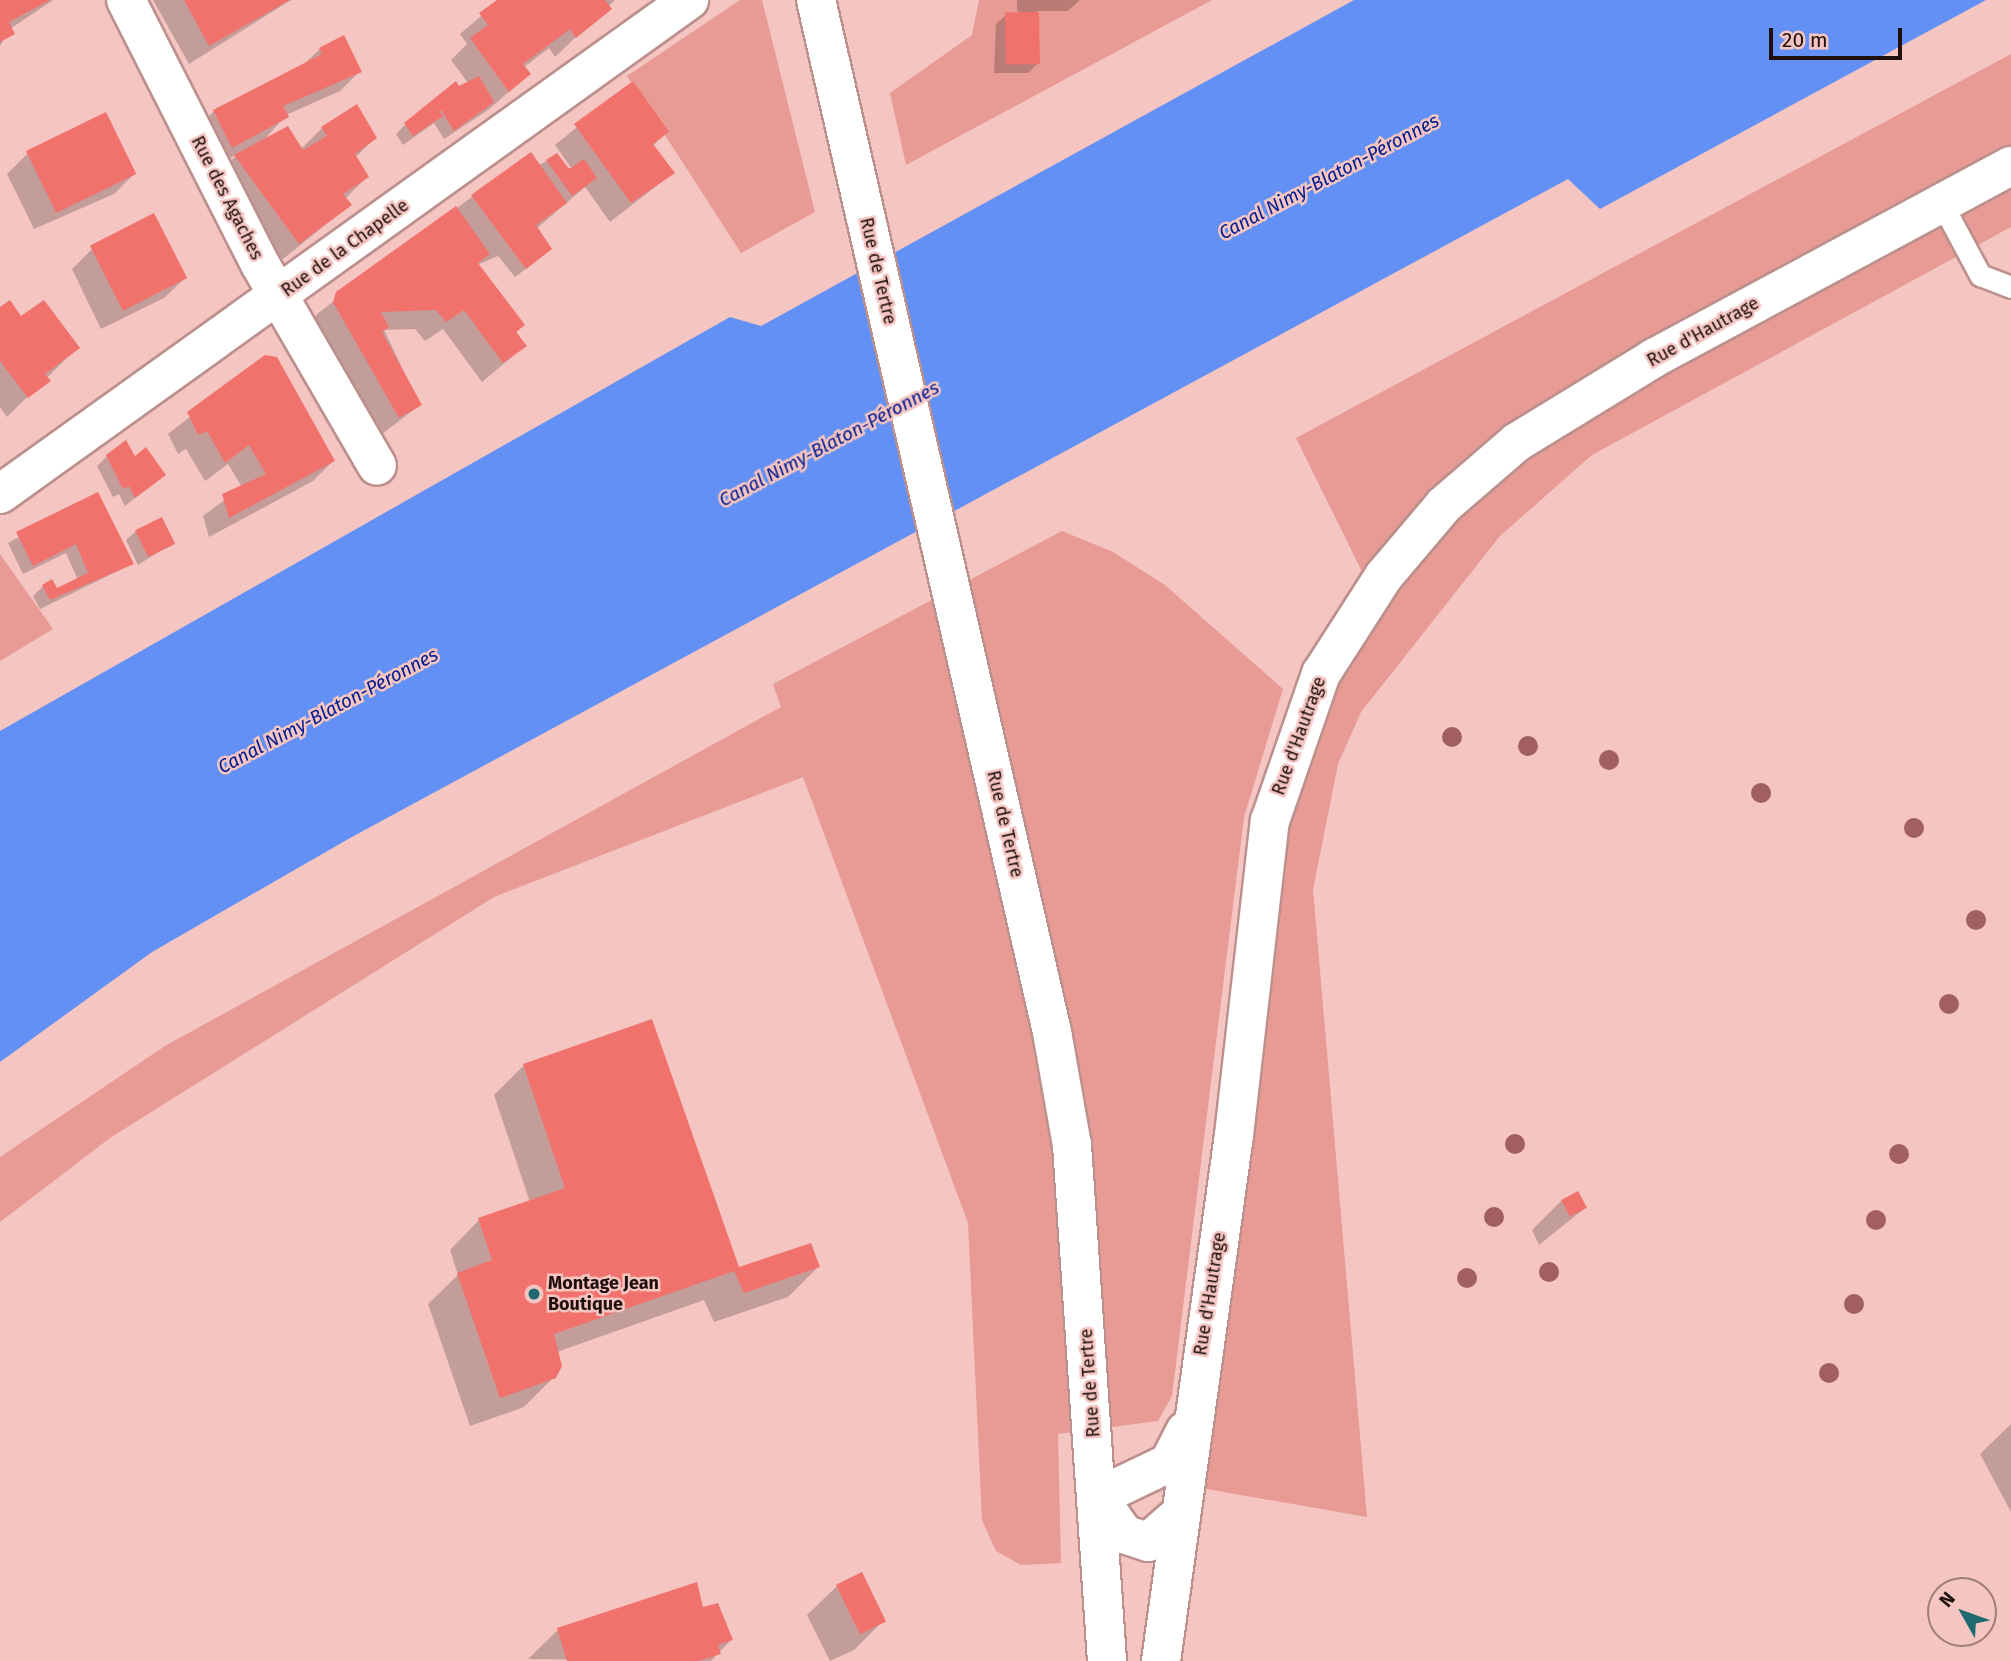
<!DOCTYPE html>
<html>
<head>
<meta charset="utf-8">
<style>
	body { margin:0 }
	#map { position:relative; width:2011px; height:1661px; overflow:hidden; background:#f4c5c1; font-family:"Fira Sans",sans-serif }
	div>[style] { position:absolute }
	.green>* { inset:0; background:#e89a94 }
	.water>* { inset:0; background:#6290f4 }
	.shadow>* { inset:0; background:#0003 }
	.building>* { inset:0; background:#f1716c; transform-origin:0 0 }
	.roads { filter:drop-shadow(2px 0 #bc908c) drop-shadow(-2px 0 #bc908c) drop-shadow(0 2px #bc908c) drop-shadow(0 -2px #bc908c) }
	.service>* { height:21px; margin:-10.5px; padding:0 10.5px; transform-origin:10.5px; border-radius:10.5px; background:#fff }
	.minor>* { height:38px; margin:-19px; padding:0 19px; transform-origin:19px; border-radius:19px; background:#fff }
	.tertiary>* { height:38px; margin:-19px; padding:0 19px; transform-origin:19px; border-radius:19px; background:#fff }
	.trees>* { width:20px; height:20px; margin:-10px; border-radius:50%; background:#a15f60 }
	.dots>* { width:19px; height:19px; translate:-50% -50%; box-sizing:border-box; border:4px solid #f4c5c1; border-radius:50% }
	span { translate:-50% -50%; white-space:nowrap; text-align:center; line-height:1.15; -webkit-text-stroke:5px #f4c5c1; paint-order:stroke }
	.street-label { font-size:18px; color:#1f100e }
	.poi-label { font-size:18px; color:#1f100e; font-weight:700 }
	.left { translate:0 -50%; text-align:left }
	.water-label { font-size:19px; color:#011b91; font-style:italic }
	.north { position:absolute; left:1927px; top:1577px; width:70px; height:70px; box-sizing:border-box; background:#f4c5c1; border:2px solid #9f7d79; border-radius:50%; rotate:310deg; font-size:19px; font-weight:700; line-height:28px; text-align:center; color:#1f100e }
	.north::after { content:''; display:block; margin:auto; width:24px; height:32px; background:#1f6a71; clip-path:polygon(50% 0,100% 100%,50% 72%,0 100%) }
	.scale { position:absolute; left:1769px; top:28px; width:133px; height:32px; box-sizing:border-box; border:4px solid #1f100e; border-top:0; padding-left:9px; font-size:21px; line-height:24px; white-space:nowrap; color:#1f100e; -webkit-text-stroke:5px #f4c5c1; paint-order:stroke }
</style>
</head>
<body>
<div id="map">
	<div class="green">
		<i style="clip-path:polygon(740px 0,762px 0,815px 212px,741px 253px,627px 76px)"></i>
		<i style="clip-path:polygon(979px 0,1212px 0,906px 165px,890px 93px,972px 35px)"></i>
		<i style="clip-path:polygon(2011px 54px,2011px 227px,1592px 455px,1500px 536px,1361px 712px,1338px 764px,1313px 889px,1367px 1517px,1201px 1488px,1293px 799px,1326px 724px,1307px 714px,1373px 594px,1296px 438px)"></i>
		<i style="clip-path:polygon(1062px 531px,1113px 552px,1165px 585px,1283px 689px,1244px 817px,1172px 1396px,1158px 1421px,1058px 1434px,1061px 1563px,1021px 1565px,996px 1551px,982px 1520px,968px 1223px,803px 777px,494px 897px,110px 1138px,0 1222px,0 1157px,165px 1046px,781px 707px,773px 684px)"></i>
		<i style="clip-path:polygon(0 554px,53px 629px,0 661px)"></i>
	</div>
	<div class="water">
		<i style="clip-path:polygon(1354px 0,1986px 0,1600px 209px,1568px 179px,350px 838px,152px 952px,0 1062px,0 731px,730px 317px,761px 326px)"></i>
	</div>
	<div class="shadow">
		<i style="clip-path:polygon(0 0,53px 0,10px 29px,0 46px)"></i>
		<i style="clip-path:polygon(153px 0,291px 0,189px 64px)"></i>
		<i style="clip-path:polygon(500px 0,615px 0,555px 57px,549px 48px,524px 67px,529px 74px,488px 110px,444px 139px,434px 123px,403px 145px,396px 134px,406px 124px,468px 83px,451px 60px,467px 44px,460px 34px)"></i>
		<i style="clip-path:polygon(1017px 0,1080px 0,1068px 11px,1037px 11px,1038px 63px,1028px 73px,994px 73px,996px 24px,1006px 15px,1025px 14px,1017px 11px)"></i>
		<i style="clip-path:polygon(320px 49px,360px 71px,340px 91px,286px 115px,265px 139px,301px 149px,322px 128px,375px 138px,355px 158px,367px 177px,345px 199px,350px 205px,278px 263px,215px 176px,238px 154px,212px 167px,194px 132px,214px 111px,303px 65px)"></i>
		<i style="clip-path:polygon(632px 83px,667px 131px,653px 146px,673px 173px,610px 222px,585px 187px,536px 229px,540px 258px,515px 277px,498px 256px,477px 265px,525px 346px,482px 382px,443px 329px,425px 341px,415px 329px,384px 330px,420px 405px,378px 437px,314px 323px,317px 314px,473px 196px,547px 161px,572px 169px,555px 145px)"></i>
		<i style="clip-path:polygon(27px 154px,134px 174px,114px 194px,34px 229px,7px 174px)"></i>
		<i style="clip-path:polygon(92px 249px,185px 278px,164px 298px,101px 329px,72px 269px)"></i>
		<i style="clip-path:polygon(0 309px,77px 348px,7px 417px,0 407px)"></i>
		<i style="clip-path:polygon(266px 357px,333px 461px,313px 481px,209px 537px,203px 516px,242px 487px,228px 464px,205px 481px,186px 449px,178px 454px,168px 434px)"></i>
		<i style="clip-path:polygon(107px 456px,134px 458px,164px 475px,125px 506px,119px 494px,113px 497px,97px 466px)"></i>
		<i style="clip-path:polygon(97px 494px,132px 564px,40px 609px,33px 596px,43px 586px,56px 590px,78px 580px,66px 553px,23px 574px,8px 543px)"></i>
		<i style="clip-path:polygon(136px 531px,173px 543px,138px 565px,126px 540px)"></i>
		<i style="clip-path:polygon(524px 1065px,738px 1269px,818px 1267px,788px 1297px,714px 1322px,704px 1300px,557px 1352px,554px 1377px,524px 1407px,470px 1426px,428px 1304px,458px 1275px,450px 1250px,479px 1220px,530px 1202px,494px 1095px)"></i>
		<i style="clip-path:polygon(1562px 1200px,1585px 1208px,1539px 1245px,1532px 1230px)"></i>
		<i style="clip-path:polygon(2011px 1424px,2011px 1512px,1980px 1454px)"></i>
		<i style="clip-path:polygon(861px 1575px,884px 1620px,854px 1650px,830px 1661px,807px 1615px,837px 1586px)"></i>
		<i style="clip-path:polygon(702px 1609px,731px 1640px,711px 1661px,528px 1659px,558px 1630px)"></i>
	</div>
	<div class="building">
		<i style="clip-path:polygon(0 0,50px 0,9px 22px,15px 34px,0 42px)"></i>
		<i style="clip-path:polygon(184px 0,290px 0,209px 46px)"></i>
		<i style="clip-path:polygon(497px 0,605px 0,612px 9px,576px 38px,570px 29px,523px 64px,531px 74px,509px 92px,470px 38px,488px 25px,479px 13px)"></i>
		<i style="left:1039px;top:12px;width:52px;height:34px;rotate:89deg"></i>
		<i style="clip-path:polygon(344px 35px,362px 72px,283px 106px,289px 117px,232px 148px,213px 110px,322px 54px,319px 48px)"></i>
		<i style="clip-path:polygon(479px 76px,494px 102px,454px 131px,441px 110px,439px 111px,443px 116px,413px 136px,404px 123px,456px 81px,459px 86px)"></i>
		<i style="clip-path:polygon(633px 81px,669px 132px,653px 144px,675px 173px,631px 203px,574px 124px)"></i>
		<i style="clip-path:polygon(357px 104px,377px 138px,355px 154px,369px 177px,343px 194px,352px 205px,299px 244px,234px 155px,288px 126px,303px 150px,327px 136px,321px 127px)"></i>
		<i style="left:106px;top:112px;width:69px;height:89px;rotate:64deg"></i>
		<i style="clip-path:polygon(531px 152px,567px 203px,536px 225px,552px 249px,526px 269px,471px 195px)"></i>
		<i style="clip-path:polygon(557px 153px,569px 169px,584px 159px,597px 178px,572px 196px,546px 160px)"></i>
		<i style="clip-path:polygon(456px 206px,490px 254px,478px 263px,525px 325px,516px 332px,527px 346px,503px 363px,464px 310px,446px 322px,436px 310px,381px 312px,389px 327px,382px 332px,422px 405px,399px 418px,333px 302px,336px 292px)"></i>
		<i style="left:154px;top:213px;width:73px;height:72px;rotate:63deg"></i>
		<i style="clip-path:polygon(10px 300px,21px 316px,44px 300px,80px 348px,45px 374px,51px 381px,28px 398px,0 361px,0 307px)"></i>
		<i style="clip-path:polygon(265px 355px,277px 357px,335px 461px,229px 518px,222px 494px,266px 474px,249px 445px,225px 463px,207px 431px,198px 435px,187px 412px)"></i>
		<i style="clip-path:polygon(126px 440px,135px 456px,146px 447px,166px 475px,135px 498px,129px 486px,123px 489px,106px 455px)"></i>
		<i style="clip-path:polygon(98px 492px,134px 564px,50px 600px,42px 585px,52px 579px,57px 588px,88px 573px,76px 544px,33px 566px,16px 532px)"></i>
		<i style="left:162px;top:517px;width:30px;height:30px;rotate:64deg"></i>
		<i style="clip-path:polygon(652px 1019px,739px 1267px,811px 1243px,820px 1267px,744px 1293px,734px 1271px,554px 1334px,562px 1366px,556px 1378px,500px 1398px,457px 1273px,492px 1260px,478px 1218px,565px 1188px,523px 1064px)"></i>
		<i style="left:1578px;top:1191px;width:19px;height:19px;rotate:62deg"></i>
		<i style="left:862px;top:1572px;width:55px;height:29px;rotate:64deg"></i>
		<i style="clip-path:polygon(697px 1582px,703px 1607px,718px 1603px,733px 1640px,718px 1645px,721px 1654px,698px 1661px,567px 1661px,557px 1628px)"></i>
	</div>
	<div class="roads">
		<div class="service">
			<i style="left:1942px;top:204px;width:81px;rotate:61.8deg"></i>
			<i style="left:1980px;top:275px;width:33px;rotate:21deg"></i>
		</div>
		<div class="minor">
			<i style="left:126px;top:0;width:296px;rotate:63.1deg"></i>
			<i style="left:260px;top:264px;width:233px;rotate:59.9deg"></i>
			<i style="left:0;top:494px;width:848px;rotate:-35.64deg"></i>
			<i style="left:1179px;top:1515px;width:41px;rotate:138.9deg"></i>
			<i style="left:1148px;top:1542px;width:25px;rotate:-162deg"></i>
			<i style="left:1124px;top:1534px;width:45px;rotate:-125.1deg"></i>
			<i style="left:1098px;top:1497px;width:79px;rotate:-25.6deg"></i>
			<i style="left:1169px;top:1463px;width:36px;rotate:-63deg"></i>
			<i style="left:1161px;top:1661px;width:531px;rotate:-82.1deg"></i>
			<i style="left:1234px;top:1135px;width:316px;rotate:-83.5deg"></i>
			<i style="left:1270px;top:821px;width:156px;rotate:-70.9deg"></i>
			<i style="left:1321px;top:674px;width:117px;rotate:-57.3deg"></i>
			<i style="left:1384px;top:576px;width:93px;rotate:-49.8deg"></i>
			<i style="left:1444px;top:505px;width:96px;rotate:-40.8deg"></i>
			<i style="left:1517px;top:442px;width:161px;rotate:-31.5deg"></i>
			<i style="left:1654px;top:358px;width:405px;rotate:-28.3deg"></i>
		</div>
		<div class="tertiary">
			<i style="left:816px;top:0;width:1059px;rotate:77.12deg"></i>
			<i style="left:1052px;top:1032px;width:115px;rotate:80deg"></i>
			<i style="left:1072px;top:1145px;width:517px;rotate:86.12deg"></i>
		</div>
	</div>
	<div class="trees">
		<i style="left:1452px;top:737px"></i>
		<i style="left:1528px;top:746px"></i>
		<i style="left:1609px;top:760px"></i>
		<i style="left:1761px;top:793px"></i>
		<i style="left:1914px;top:828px"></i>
		<i style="left:1976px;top:920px"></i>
		<i style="left:1949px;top:1004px"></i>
		<i style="left:1515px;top:1144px"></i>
		<i style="left:1899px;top:1154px"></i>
		<i style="left:1494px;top:1217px"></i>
		<i style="left:1876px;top:1220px"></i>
		<i style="left:1549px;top:1272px"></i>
		<i style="left:1467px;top:1278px"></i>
		<i style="left:1854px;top:1304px"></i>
		<i style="left:1829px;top:1373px"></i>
	</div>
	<div class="dots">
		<i style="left:534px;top:1294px;background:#1f6a71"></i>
	</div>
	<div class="street-label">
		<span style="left:227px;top:198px;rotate:63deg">Rue des Agaches</span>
		<span style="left:345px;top:248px;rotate:-36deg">Rue de la Chapelle</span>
		<span style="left:878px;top:271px;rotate:77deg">Rue de Tertre</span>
		<span style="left:1703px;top:332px;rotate:-29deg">Rue d'Hautrage</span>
		<span style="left:1299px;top:736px;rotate:-70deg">Rue d'Hautrage</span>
		<span style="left:1005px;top:824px;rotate:77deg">Rue de Tertre</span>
		<span style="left:1210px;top:1294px;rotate:-81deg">Rue d'Hautrage</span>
		<span style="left:1090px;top:1383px;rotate:-94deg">Rue de Tertre</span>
	</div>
	<div class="poi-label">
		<span class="left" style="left:548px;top:1294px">Montage Jean<br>Boutique</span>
	</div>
	<div class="water-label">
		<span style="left:1329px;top:177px;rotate:-28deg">Canal Nimy-Blaton-Péronnes</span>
		<span style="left:829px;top:444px;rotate:-28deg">Canal Nimy-Blaton-Péronnes</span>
		<span style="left:328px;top:711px;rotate:-28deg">Canal Nimy-Blaton-Péronnes</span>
	</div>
	<div class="north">N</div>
	<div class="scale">20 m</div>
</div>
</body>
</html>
